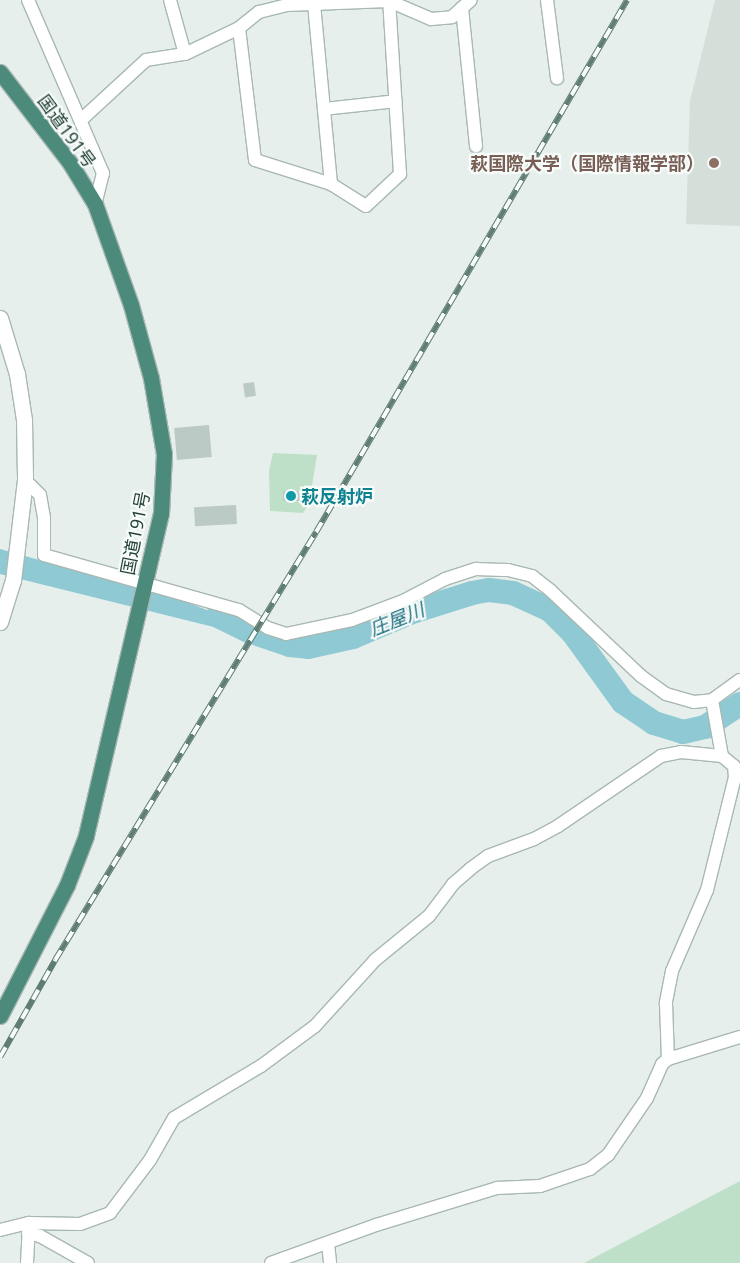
<!DOCTYPE html>
<html>
<head>
<meta charset="utf-8">
<style>
	body { margin:0 }
	#map { position:relative; width:740px; height:1263px; overflow:hidden; background:#e6efeb; font-family:"Noto Sans","Noto Sans JP",sans-serif }
	div>[style] { position:absolute }
	.built>* { inset:0; background:#d4dfda }
	.green>* { inset:0; background:#bfe0c8 }
	.water>* { inset:0; background:#8ec9d4 }
	.river>* { height:24px; margin:-12px; padding:0 12px; transform-origin:12px; border-radius:12px; background:#8ec9d4 }
	.building>* { inset:0; background:#bbcac4; transform-origin:0 0 }
	.roads { filter:drop-shadow(1px 0 #a8b8b2) drop-shadow(-1px 0 #a8b8b2) drop-shadow(0 1px #a8b8b2) drop-shadow(0 -1px #a8b8b2) }
	.minor>* { height:12px; margin:-6px; padding:0 6px; transform-origin:6px; border-radius:6px; background:#fff }
	.tertiary>* { height:15px; margin:-7.5px; padding:0 7.5px; transform-origin:7.5px; border-radius:7.5px; background:#fff }
	.trunk>* { height:15px; margin:-7.5px; padding:0 7.5px; transform-origin:7.5px; border-radius:7.5px; background:#4c8a7c }
	.rail>* { height:5.5px; margin-top:-2.75px; transform-origin:0; background:repeating-linear-gradient(90deg,#f7fbf9 0 11px,#5f7d75 0 22px); box-sizing:border-box; border-block:1px solid #5f7d75 }
	.dots>* { width:14px; height:14px; translate:-50% -50%; box-sizing:border-box; border:2px solid #f7fbf9; border-radius:50% }
	span { translate:-50% -50%; white-space:nowrap; text-align:center; line-height:1.15; -webkit-text-stroke:4.5px #f7fbf9; paint-order:stroke }
	.street-label { font-size:18px; color:#24423a }
	.education-label { font-size:18px; color:#785e54; font-weight:700 }
	.right { translate:-100% -50%; text-align:right }
	.culture-label { font-size:18px; color:#0d838f; font-weight:700 }
	.left { translate:0 -50%; text-align:left }
	.water-label { font-size:19px; color:#1c6f80; font-style:italic }
</style>
</head>
<body>
<div id="map">
	<div class="built">
		<i style="clip-path:polygon(715px 0,740px 0,740px 226px,686px 224px,690px 101px)"></i>
	</div>
	<div class="green">
		<i style="clip-path:polygon(273px 453px,317px 455px,309px 504px,303px 513px,270px 511px,269px 471px)"></i>
		<i style="clip-path:polygon(740px 1181px,740px 1263px,584px 1263px)"></i>
	</div>
	<div class="water">
		<i style="clip-path:polygon(0 549px,178px 599px,249px 626px,246px 635px,0 574px)"></i>
	</div>
	<div class="river">
		<i style="left:218px;top:616px;width:34px;rotate:26deg"></i>
		<i style="left:249px;top:631px;width:43px;rotate:18.9deg"></i>
		<i style="left:290px;top:645px;width:18px;rotate:6deg"></i>
		<i style="left:308px;top:647px;width:46px;rotate:-12.5deg"></i>
		<i style="left:353px;top:637px;width:67px;rotate:-22.8deg"></i>
		<i style="left:415px;top:611px;width:60px;rotate:-17.5deg"></i>
		<i style="left:472px;top:593px;width:17px;rotate:-10deg"></i>
		<i style="left:489px;top:590px;width:24px;rotate:7deg"></i>
		<i style="left:513px;top:593px;width:41px;rotate:24.7deg"></i>
		<i style="left:550px;top:610px;width:33px;rotate:45deg"></i>
		<i style="left:573px;top:633px;width:85px;rotate:54.1deg"></i>
		<i style="left:623px;top:702px;width:37px;rotate:34deg"></i>
		<i style="left:654px;top:723px;width:30px;rotate:17deg"></i>
		<i style="left:683px;top:732px;width:23px;rotate:-13deg"></i>
		<i style="left:705px;top:727px;width:42px;rotate:-33.3deg"></i>
	</div>
	<div class="building">
		<i style="left:254px;top:382px;width:14px;height:11px;rotate:82deg"></i>
		<i style="left:209px;top:425px;width:32px;height:35px;rotate:85deg"></i>
		<i style="left:283px;top:491px;width:16px;height:10px"></i>
		<i style="left:236px;top:505px;width:19px;height:42px;rotate:87deg"></i>
	</div>
	<div class="roads">
		<div class="minor">
			<i style="left:28px;top:0;width:189px;rotate:66.6deg"></i>
			<i style="left:103px;top:173px;width:32px;rotate:104deg"></i>
			<i style="left:170px;top:0;width:56px;rotate:74.5deg"></i>
			<i style="left:547px;top:0;width:79px;rotate:82.7deg"></i>
			<i style="left:314px;top:4px;width:181px;rotate:84.6deg"></i>
			<i style="left:462px;top:8px;width:139px;rotate:84.2deg"></i>
			<i style="left:239px;top:28px;width:133px;rotate:83.1deg"></i>
			<i style="left:255px;top:160px;width:80px;rotate:17.5deg"></i>
			<i style="left:331px;top:184px;width:41px;rotate:32.2deg"></i>
			<i style="left:366px;top:206px;width:47px;rotate:-43.3deg"></i>
			<i style="left:400px;top:174px;width:173px;rotate:-93.6deg"></i>
			<i style="left:324px;top:109px;width:72px;rotate:-6.3deg"></i>
			<i style="left:81px;top:120px;width:88px;rotate:-42.7deg"></i>
			<i style="left:146px;top:60px;width:39px;rotate:-9deg"></i>
			<i style="left:185px;top:54px;width:60px;rotate:-25.7deg"></i>
			<i style="left:239px;top:28px;width:26px;rotate:-39deg"></i>
			<i style="left:259px;top:12px;width:29px;rotate:-14deg"></i>
			<i style="left:287px;top:5px;width:102px;rotate:-2.2deg"></i>
			<i style="left:389px;top:1px;width:46px;rotate:23.2deg"></i>
			<i style="left:431px;top:19px;width:21px;rotate:-5deg"></i>
			<i style="left:452px;top:17px;width:25px;rotate:-42deg"></i>
			<i style="left:25px;top:480px;width:21px;rotate:45deg"></i>
			<i style="left:40px;top:495px;width:23px;rotate:80deg"></i>
			<i style="left:44px;top:518px;width:37px;rotate:90deg"></i>
			<i style="left:44px;top:555px;width:203px;rotate:15.8deg"></i>
			<i style="left:239px;top:610px;width:34px;rotate:32deg"></i>
			<i style="left:268px;top:628px;width:19px;rotate:18deg"></i>
			<i style="left:286px;top:634px;width:67px;rotate:-12deg"></i>
			<i style="left:352px;top:620px;width:54px;rotate:-20.4deg"></i>
			<i style="left:403px;top:601px;width:47px;rotate:-27.6deg"></i>
			<i style="left:445px;top:579px;width:33px;rotate:-18deg"></i>
			<i style="left:476px;top:569px;width:32px;rotate:2deg"></i>
			<i style="left:508px;top:570px;width:25px;rotate:14deg"></i>
			<i style="left:532px;top:576px;width:24px;rotate:38deg"></i>
			<i style="left:551px;top:591px;width:124px;rotate:43.4deg"></i>
			<i style="left:641px;top:676px;width:31px;rotate:36deg"></i>
			<i style="left:666px;top:694px;width:29px;rotate:16deg"></i>
			<i style="left:694px;top:702px;width:18px;rotate:-6deg"></i>
			<i style="left:712px;top:700px;width:34px;rotate:-36deg"></i>
			<i style="left:712px;top:700px;width:57px;rotate:79.9deg"></i>
			<i style="left:0;top:1230px;width:30px;rotate:-14deg"></i>
			<i style="left:29px;top:1223px;width:51px;rotate:1.1deg"></i>
			<i style="left:80px;top:1224px;width:32px;rotate:-20deg"></i>
			<i style="left:110px;top:1213px;width:66px;rotate:-53deg"></i>
			<i style="left:150px;top:1160px;width:48px;rotate:-60.3deg"></i>
			<i style="left:174px;top:1118px;width:101px;rotate:-30.9deg"></i>
			<i style="left:261px;top:1066px;width:67px;rotate:-36.5deg"></i>
			<i style="left:315px;top:1026px;width:89px;rotate:-47.7deg"></i>
			<i style="left:375px;top:960px;width:70px;rotate:-39.2deg"></i>
			<i style="left:429px;top:916px;width:40px;rotate:-53deg"></i>
			<i style="left:453px;top:884px;width:23px;rotate:-41deg"></i>
			<i style="left:470px;top:869px;width:22px;rotate:-36deg"></i>
			<i style="left:488px;top:856px;width:49px;rotate:-20.3deg"></i>
			<i style="left:534px;top:839px;width:27px;rotate:-28deg"></i>
			<i style="left:558px;top:826px;width:125px;rotate:-34.2deg"></i>
			<i style="left:661px;top:756px;width:20px;rotate:-11deg"></i>
			<i style="left:681px;top:752px;width:41px;rotate:5.6deg"></i>
			<i style="left:722px;top:756px;width:16px;rotate:40deg"></i>
			<i style="left:734px;top:766px;width:11px;rotate:85deg"></i>
			<i style="left:735px;top:777px;width:116px;rotate:103.9deg"></i>
			<i style="left:707px;top:890px;width:88px;rotate:113.4deg"></i>
			<i style="left:672px;top:971px;width:33px;rotate:101deg"></i>
			<i style="left:666px;top:1003px;width:56px;rotate:88deg"></i>
			<i style="left:28px;top:1233px;width:12px;rotate:14deg"></i>
			<i style="left:40px;top:1236px;width:55px;rotate:29.4deg"></i>
			<i style="left:328px;top:1243px;width:20px;rotate:84deg"></i>
			<i style="left:27px;top:1263px;width:37px;rotate:-87deg"></i>
			<i style="left:271px;top:1263px;width:112px;rotate:-19.9deg"></i>
			<i style="left:376px;top:1225px;width:127px;rotate:-17deg"></i>
			<i style="left:497px;top:1188px;width:43px;rotate:-2.7deg"></i>
			<i style="left:540px;top:1186px;width:53px;rotate:-18.8deg"></i>
			<i style="left:590px;top:1169px;width:23px;rotate:-38deg"></i>
			<i style="left:608px;top:1155px;width:69px;rotate:-55.6deg"></i>
			<i style="left:647px;top:1098px;width:37px;rotate:-66deg"></i>
			<i style="left:662px;top:1064px;width:8px;rotate:-40deg"></i>
			<i style="left:668px;top:1059px;width:75px;rotate:-17deg"></i>
		</div>
		<div class="tertiary">
			<i style="left:0;top:318px;width:59px;rotate:73.1deg"></i>
			<i style="left:17px;top:374px;width:47px;rotate:81.3deg"></i>
			<i style="left:24px;top:420px;width:60px;rotate:89deg"></i>
			<i style="left:25px;top:480px;width:101px;rotate:96.8deg"></i>
			<i style="left:13px;top:580px;width:44px;rotate:107.2deg"></i>
		</div>
		<div class="trunk">
			<i style="left:0;top:72px;width:115px;rotate:52.4deg"></i>
			<i style="left:70px;top:163px;width:48px;rotate:58.6deg"></i>
			<i style="left:95px;top:204px;width:107px;rotate:70.4deg"></i>
			<i style="left:131px;top:305px;width:76px;rotate:74.7deg"></i>
			<i style="left:151px;top:378px;width:77px;rotate:80.3deg"></i>
			<i style="left:164px;top:454px;width:59px;rotate:92.9deg"></i>
			<i style="left:161px;top:513px;width:332px;rotate:103.1deg"></i>
			<i style="left:86px;top:836px;width:53px;rotate:111.2deg"></i>
			<i style="left:67px;top:885px;width:147px;rotate:117.1deg"></i>
		</div>
	</div>
	<div class="rail">
		<i style="left:0;top:1057px;width:112px;rotate:-60.4deg"></i>
		<i style="left:55px;top:960px;width:501px;rotate:-58.62deg"></i>
		<i style="left:316px;top:532px;width:616px;rotate:-59.69deg"></i>
	</div>
	<div class="dots">
		<i style="left:714px;top:163px;background:#8d6e63"></i>
		<i style="left:291px;top:496px;background:#0f9aa8"></i>
	</div>
	<div class="street-label">
		<span style="left:67px;top:131px;rotate:54deg">国道191号</span>
		<span style="left:135px;top:533px;rotate:-79deg">国道191号</span>
	</div>
	<div class="education-label">
		<span class="right" style="left:704px;top:163px">萩国際大学（国際情報学部）</span>
	</div>
	<div class="culture-label">
		<span class="left" style="left:301px;top:496px">萩反射炉</span>
	</div>
	<div class="water-label">
		<span style="left:397px;top:620px;rotate:-22deg">庄屋川</span>
	</div>
</div>
</body>
</html>
